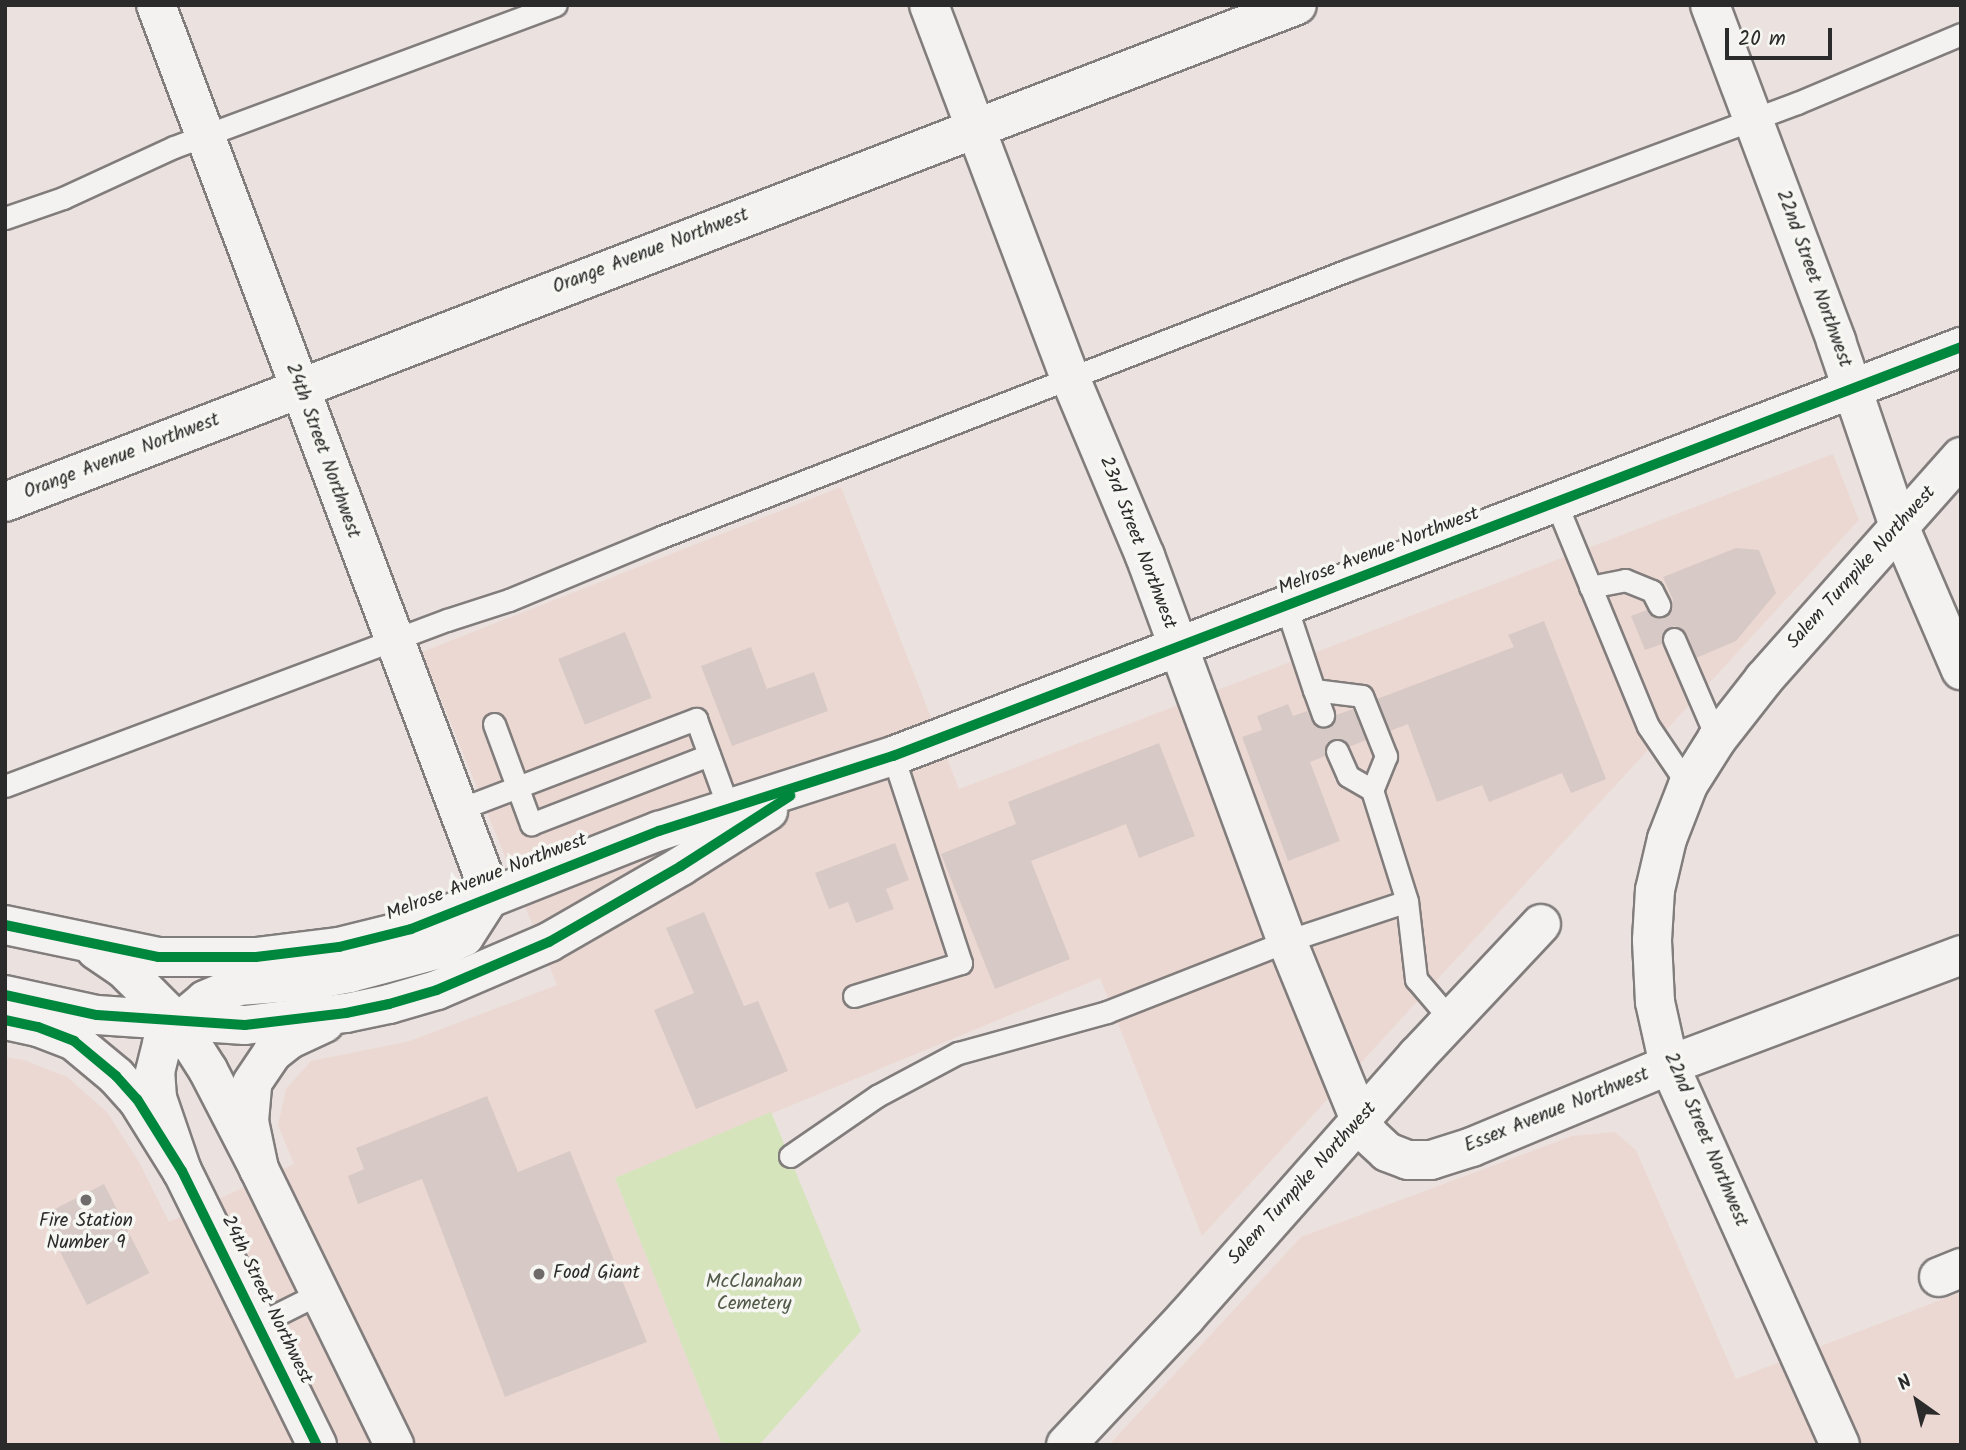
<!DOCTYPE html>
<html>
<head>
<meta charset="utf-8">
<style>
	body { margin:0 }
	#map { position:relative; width:1966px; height:1450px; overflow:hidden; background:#ebe2df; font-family:Kalam,sans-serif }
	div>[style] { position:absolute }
	.built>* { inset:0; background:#ecd8d2 }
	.green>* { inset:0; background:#d6e4bc }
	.building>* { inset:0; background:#d7c9c5; transform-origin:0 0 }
	.roads { filter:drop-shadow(2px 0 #817d7c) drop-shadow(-2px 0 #817d7c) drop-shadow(0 2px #817d7c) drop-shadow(0 -2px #817d7c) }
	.service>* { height:21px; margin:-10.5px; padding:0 10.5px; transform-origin:10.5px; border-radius:10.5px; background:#f4f2f0 }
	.minor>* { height:38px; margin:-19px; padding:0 19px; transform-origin:19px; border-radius:19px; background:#f4f2f0 }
	.tertiary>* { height:38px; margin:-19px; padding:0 19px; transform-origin:19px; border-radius:19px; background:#f4f2f0 }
	.secondary>* { height:38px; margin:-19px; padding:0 19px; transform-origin:19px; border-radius:19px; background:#f4f2f0 }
	.primary>* { height:38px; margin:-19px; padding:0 19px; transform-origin:19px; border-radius:19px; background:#f4f2f0 }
	.cycleway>* { height:10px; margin:-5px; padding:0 5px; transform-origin:5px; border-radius:5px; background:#00873e }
	.dots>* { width:19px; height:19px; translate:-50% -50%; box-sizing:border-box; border:4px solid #f6f6f2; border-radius:50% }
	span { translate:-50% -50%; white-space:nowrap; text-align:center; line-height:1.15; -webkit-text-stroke:7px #f6f6f2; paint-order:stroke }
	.street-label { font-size:19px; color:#2b2b2b }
	.poi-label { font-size:19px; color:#2b2b2b }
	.left { translate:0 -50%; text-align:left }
	.park-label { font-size:19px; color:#515a48 }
	.frame { position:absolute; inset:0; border:7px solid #2b2b2b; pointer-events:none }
	.north { position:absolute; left:1882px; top:1366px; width:70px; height:70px; -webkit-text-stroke:5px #f6f6f2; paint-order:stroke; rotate:326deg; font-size:19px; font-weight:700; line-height:28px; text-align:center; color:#2b2b2b }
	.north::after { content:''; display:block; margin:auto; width:24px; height:32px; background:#2b2b2b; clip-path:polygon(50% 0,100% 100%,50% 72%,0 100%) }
	.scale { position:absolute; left:1725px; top:28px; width:107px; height:32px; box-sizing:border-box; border:4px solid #2b2b2b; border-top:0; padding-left:9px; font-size:21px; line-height:24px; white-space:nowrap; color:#2b2b2b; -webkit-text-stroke:5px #f6f6f2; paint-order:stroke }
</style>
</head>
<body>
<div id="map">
	<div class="built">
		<i style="clip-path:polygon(1833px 454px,1859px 520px,1202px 1236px,1100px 978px,615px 1178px,722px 1445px,5px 1445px,5px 1057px,24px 1060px,67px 1077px,107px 1112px,139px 1162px,169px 1222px,294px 1164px,278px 1125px,286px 1089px,311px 1061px,410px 1041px,557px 985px,422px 652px,841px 487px,959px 789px)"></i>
		<i style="clip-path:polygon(1615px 1132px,1636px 1150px,1736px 1379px,1961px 1292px,1961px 1445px,1109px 1445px,1301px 1237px,1572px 1136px)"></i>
	</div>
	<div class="green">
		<i style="clip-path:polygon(771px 1112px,861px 1331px,759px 1445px,722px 1445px,615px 1178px)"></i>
	</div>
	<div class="building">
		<i style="clip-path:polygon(1736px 548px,1759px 550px,1776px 593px,1736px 641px,1696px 658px,1686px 633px,1675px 626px,1663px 632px,1662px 644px,1645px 650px,1631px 616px,1647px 610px,1658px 618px,1670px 613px,1673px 600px,1663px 577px)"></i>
		<i style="clip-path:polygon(1544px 621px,1606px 779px,1571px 793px,1562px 773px,1489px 802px,1482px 785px,1437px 802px,1408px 724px,1390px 731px,1377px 699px,1514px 647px,1508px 635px)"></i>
		<i style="left:625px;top:632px;width:71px;height:72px;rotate:68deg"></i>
		<i style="clip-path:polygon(751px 647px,767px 689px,814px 672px,828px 711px,732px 746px,701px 666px)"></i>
		<i style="clip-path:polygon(1288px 704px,1293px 716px,1307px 711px,1314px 725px,1321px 728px,1333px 724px,1336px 715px,1353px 709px,1366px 740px,1349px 747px,1344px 740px,1332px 739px,1326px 744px,1325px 756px,1310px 762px,1340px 841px,1288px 861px,1242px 737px,1262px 730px,1257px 716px)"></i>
		<i style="clip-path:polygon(1159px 743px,1195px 836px,1139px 858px,1126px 824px,1031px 861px,1070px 959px,995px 989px,941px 854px,1016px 824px,1008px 802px)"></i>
		<i style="clip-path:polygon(895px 843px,909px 880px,886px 889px,894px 909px,856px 923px,848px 902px,829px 909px,815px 873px)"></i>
		<i style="clip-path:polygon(704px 912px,744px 1006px,758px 1001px,788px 1071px,696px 1109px,654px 1010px,694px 993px,666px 928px)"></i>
		<i style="clip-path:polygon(487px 1096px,518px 1172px,570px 1151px,647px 1342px,505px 1397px,422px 1179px,358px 1204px,348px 1176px,364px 1169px,356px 1148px)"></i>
		<i style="left:104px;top:1184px;width:100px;height:70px;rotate:63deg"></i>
	</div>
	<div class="roads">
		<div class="service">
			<i style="left:5px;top:218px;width:61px;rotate:-19deg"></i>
			<i style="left:63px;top:198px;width:122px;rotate:-24.7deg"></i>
			<i style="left:174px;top:147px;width:407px;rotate:-20.4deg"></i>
			<i style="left:1556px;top:503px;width:241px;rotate:67.6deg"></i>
			<i style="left:1648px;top:726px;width:71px;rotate:55.9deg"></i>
			<i style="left:1590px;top:587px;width:36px;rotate:-11deg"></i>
			<i style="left:1625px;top:580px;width:29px;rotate:22deg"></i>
			<i style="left:1652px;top:591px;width:16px;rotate:63deg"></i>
			<i style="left:1286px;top:606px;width:89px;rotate:71.6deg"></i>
			<i style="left:1314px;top:690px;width:48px;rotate:7.1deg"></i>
			<i style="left:1362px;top:696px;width:65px;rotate:68.2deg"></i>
			<i style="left:1386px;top:756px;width:37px;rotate:112deg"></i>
			<i style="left:1372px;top:790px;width:116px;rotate:72.5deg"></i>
			<i style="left:1407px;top:901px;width:79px;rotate:83.4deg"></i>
			<i style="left:1416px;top:979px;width:54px;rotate:49.5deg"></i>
			<i style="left:1674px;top:639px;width:109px;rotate:66.7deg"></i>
			<i style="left:1314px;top:690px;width:27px;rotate:70deg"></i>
			<i style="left:494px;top:724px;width:107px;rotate:69.7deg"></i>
			<i style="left:531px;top:824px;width:191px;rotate:-21.2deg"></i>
			<i style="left:1337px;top:751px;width:27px;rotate:66deg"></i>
			<i style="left:1348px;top:776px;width:28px;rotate:30deg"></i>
			<i style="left:5px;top:786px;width:472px;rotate:-20.6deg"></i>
			<i style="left:447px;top:620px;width:65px;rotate:-17.9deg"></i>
			<i style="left:509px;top:600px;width:165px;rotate:-22.5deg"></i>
			<i style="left:661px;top:537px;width:737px;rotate:-21.24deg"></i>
			<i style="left:1348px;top:270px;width:479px;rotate:-20.4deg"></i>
			<i style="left:1797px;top:103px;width:178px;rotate:-22.8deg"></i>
			<i style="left:460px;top:809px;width:253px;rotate:-20.9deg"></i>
			<i style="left:696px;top:719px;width:96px;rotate:69.9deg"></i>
			<i style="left:854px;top:996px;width:112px;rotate:-17.1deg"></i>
			<i style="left:961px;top:963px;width:218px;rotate:-108.2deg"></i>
			<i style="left:790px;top:1156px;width:106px;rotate:-34.6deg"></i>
			<i style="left:877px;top:1096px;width:92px;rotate:-28deg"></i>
			<i style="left:958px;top:1053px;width:155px;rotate:-15.4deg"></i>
			<i style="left:1107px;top:1012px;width:193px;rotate:-21.5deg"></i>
			<i style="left:1287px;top:941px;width:126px;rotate:-18.4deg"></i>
			<i style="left:258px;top:1324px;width:69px;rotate:-26.6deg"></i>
		</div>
		<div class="minor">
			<i style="left:156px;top:5px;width:952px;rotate:69.39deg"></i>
			<i style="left:929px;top:5px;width:401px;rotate:69.3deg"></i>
			<i style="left:1071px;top:380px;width:191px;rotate:67.2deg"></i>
			<i style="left:1145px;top:556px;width:410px;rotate:69.8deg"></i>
			<i style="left:1287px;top:941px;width:193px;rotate:67.8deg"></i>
			<i style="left:1360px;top:1120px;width:19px;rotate:58deg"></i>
			<i style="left:1370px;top:1136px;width:23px;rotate:43deg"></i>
			<i style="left:1387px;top:1152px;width:22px;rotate:21deg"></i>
			<i style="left:1408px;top:1160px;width:23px"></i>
			<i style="left:1431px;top:1160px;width:43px;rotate:-17.6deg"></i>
			<i style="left:1472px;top:1147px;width:213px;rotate:-22.6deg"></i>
			<i style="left:1669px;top:1065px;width:312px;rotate:-20.6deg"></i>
			<i style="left:1710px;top:5px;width:359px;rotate:69.4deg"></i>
			<i style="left:1836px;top:341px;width:195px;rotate:71.2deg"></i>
			<i style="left:1899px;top:526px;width:157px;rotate:66.7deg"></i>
			<i style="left:5px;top:502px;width:1384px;rotate:-21.04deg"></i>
			<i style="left:1939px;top:1277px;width:24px;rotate:-22deg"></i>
			<i style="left:1066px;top:1445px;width:175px;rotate:-46.8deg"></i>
			<i style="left:1186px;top:1317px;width:349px;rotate:-48.5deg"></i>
			<i style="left:1417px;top:1056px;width:181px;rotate:-46.8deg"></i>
		</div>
		<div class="tertiary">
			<i style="left:1840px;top:1445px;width:417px;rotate:-114.2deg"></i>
			<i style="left:1669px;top:1065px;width:65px;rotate:-102.5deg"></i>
			<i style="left:1655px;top:1002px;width:62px;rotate:-92.8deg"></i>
			<i style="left:1652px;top:940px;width:50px;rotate:-86.6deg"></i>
			<i style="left:1655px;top:890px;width:52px;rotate:-76.8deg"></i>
			<i style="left:1667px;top:839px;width:58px;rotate:-68.7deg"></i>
			<i style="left:1688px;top:785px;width:54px;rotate:-57.8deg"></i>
			<i style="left:1717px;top:739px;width:76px;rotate:-51.9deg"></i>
			<i style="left:1764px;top:679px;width:297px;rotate:-48.4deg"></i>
		</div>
		<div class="secondary">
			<i style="left:317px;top:1445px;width:305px;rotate:-116.2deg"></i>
			<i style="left:182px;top:1171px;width:77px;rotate:-108.9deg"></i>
			<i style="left:157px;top:1098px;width:26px;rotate:-94deg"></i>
			<i style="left:155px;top:1072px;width:29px;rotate:-76deg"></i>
			<i style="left:162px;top:1044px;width:26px;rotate:-53deg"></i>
			<i style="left:178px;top:1023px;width:56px;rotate:57.4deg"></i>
			<i style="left:208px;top:1070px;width:111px;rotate:62.7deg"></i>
			<i style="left:259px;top:1169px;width:307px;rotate:63.9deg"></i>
		</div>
		<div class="primary">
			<i style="left:5px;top:925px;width:156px;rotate:11.8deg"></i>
			<i style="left:158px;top:957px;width:98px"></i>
			<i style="left:256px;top:957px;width:84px;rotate:-6.9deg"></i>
			<i style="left:339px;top:947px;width:74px;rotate:-14deg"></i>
			<i style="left:411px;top:929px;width:267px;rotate:-21.6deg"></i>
			<i style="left:659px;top:831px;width:246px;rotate:-17.8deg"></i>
			<i style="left:893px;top:756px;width:1144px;rotate:-20.95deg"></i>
			<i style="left:96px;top:950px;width:32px;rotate:34deg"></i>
			<i style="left:123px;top:968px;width:78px;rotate:45deg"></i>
			<i style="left:5px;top:995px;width:94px;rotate:12.3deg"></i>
			<i style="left:97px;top:1015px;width:148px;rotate:3.9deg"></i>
			<i style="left:245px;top:1025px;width:102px;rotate:-6.8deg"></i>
			<i style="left:346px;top:1013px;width:44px;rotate:-11.8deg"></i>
			<i style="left:389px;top:1004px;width:50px;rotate:-16.3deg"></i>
			<i style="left:437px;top:990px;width:122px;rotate:-23.2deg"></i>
			<i style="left:549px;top:942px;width:152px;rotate:-29.9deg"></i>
			<i style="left:681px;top:866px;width:103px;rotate:-32.3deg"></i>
			<i style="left:5px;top:1020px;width:34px;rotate:12deg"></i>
			<i style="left:38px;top:1027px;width:39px;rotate:21deg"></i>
			<i style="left:74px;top:1041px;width:55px;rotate:39.8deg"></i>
			<i style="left:116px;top:1076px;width:31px;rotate:48deg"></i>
			<i style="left:137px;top:1099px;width:85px;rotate:58deg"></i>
			<i style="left:178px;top:1023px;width:35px;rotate:-40deg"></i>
			<i style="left:205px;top:1000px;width:36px;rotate:-23deg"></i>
			<i style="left:238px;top:986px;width:69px;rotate:-4.1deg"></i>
			<i style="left:307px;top:981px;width:44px;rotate:-10.5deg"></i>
			<i style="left:350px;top:973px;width:92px;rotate:-15.1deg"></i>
			<i style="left:439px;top:949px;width:28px;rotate:-26deg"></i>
			<i style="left:464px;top:937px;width:46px;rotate:-57.3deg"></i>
			<i style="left:259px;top:1169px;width:49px;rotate:-101.8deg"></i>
			<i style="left:249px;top:1121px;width:38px;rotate:-85deg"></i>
			<i style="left:252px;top:1083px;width:36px;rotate:-56deg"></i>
			<i style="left:272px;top:1053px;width:23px;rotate:-38deg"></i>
			<i style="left:290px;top:1039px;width:38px;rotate:-25deg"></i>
		</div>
	</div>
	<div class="cycleway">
		<i style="left:5px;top:925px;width:156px;rotate:11.8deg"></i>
		<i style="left:158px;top:957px;width:98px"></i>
		<i style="left:256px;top:957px;width:84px;rotate:-6.9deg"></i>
		<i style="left:339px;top:947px;width:74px;rotate:-14deg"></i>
		<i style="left:411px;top:929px;width:267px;rotate:-21.6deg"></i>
		<i style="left:659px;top:831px;width:246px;rotate:-17.8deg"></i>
		<i style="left:893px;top:756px;width:1144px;rotate:-20.95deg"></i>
		<i style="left:5px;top:995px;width:94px;rotate:12.3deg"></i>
		<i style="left:97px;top:1015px;width:148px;rotate:3.9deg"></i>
		<i style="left:245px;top:1025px;width:102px;rotate:-6.8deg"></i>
		<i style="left:346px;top:1013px;width:44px;rotate:-11.8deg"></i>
		<i style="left:389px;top:1004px;width:50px;rotate:-16.3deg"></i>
		<i style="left:437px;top:990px;width:122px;rotate:-23.2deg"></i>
		<i style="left:549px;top:942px;width:152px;rotate:-29.9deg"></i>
		<i style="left:681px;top:866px;width:130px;rotate:-32.7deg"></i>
		<i style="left:5px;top:1020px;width:34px;rotate:12deg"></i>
		<i style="left:38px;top:1027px;width:39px;rotate:21deg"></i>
		<i style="left:74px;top:1041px;width:55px;rotate:39.8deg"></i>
		<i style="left:116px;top:1076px;width:31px;rotate:48deg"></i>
		<i style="left:137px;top:1099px;width:85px;rotate:58deg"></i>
		<i style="left:182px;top:1171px;width:305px;rotate:63.8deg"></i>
	</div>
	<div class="dots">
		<i style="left:86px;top:1200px;background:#6e6b6a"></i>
		<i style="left:539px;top:1274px;background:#6e6b6a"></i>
	</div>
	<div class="street-label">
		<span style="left:651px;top:252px;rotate:-21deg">Orange Avenue Northwest</span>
		<span style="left:1813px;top:279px;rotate:70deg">22nd Street Northwest</span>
		<span style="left:322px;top:451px;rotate:70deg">24th Street Northwest</span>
		<span style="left:122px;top:457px;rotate:-21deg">Orange Avenue Northwest</span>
		<span style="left:1137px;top:543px;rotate:69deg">23rd Street Northwest</span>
		<span style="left:1379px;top:552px;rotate:-21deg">Melrose Avenue Northwest</span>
		<span style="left:1862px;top:568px;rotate:-48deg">Salem Turnpike Northwest</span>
		<span style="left:487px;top:878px;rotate:-21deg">Melrose Avenue Northwest</span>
		<span style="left:1557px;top:1111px;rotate:-22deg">Essex Avenue Northwest</span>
		<span style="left:1705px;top:1140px;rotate:67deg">22nd Street Northwest</span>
		<span style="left:1303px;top:1184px;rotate:-48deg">Salem Turnpike Northwest</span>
		<span style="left:266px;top:1300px;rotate:64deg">24th Street Northwest</span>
	</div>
	<div class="poi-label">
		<span style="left:86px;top:1233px">Fire Station<br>Number 9</span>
		<span class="left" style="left:553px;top:1274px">Food Giant</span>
	</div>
	<div class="park-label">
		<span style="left:754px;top:1294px">McClanahan<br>Cemetery</span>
	</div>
	<div class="frame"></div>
	<div class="north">N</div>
	<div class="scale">20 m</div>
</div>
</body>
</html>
